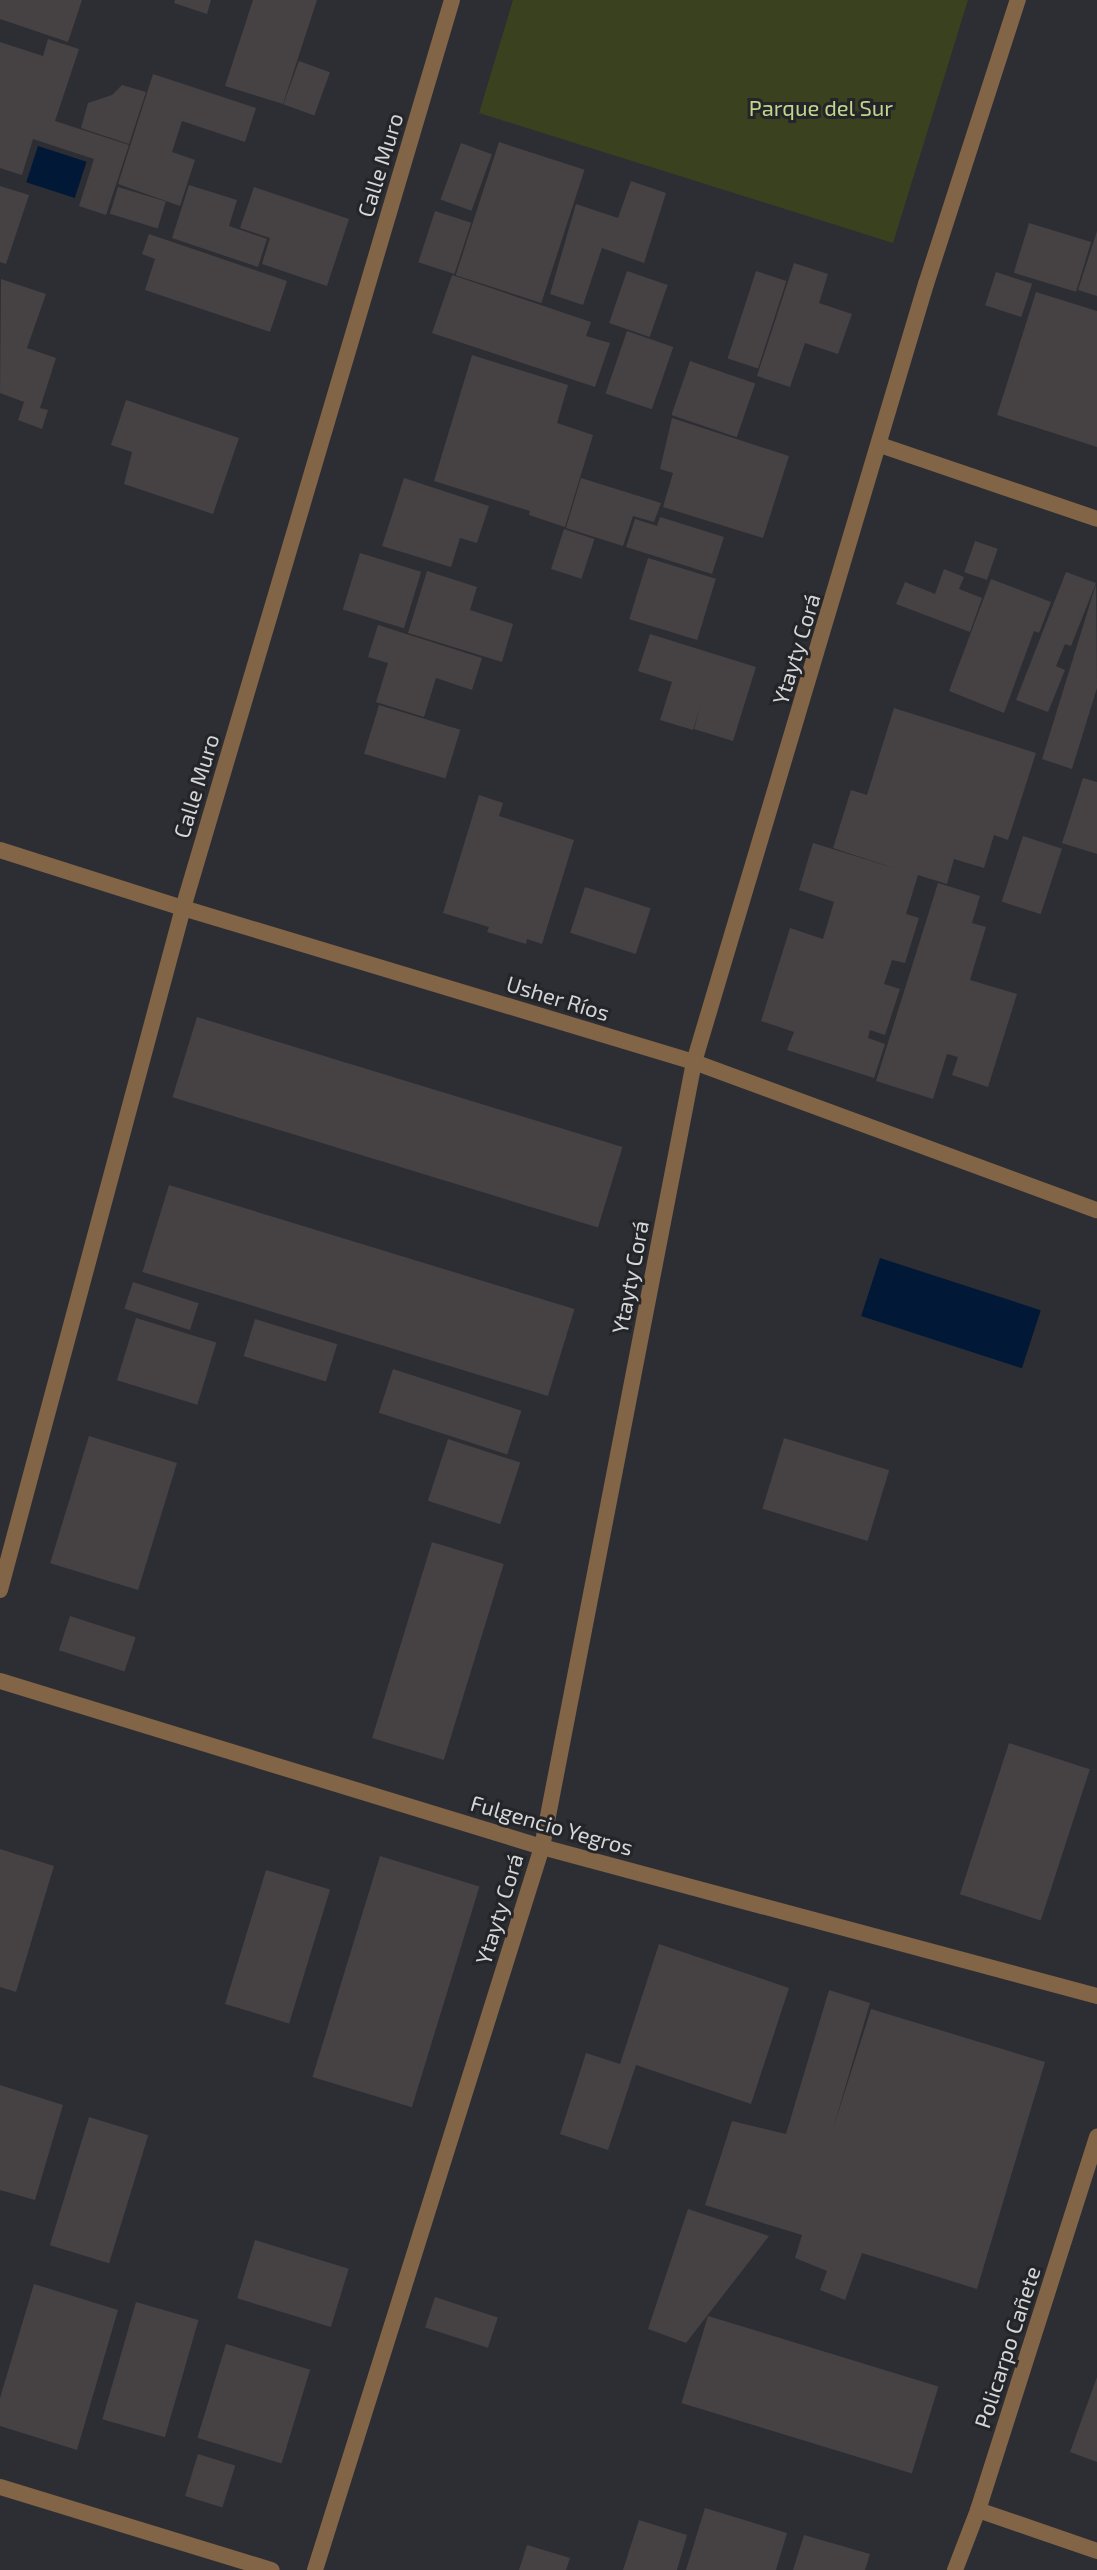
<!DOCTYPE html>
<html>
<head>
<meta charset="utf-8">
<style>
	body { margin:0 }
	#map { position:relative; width:1097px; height:2570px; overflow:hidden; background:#2d2e33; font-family:"Exo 2",sans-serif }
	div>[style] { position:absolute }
	.green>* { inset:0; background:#39411f }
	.water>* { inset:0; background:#011837; transform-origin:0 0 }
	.building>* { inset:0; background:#464143; transform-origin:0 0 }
	.minor>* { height:16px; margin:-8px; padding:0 8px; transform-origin:8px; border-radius:8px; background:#826447 }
	.tertiary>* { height:16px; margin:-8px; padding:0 8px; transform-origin:8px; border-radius:8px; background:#826447 }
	span { translate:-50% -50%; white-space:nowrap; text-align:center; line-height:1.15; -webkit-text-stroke:6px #232529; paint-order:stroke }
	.park-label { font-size:22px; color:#c2d58c }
	.street-label { font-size:22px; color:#d5d6d8 }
</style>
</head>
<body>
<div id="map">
	<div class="green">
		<i style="clip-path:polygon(513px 0,968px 0,893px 243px,479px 113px)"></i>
	</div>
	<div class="water">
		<i style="left:38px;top:146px;width:51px;height:38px;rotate:18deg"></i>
		<i style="left:880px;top:1258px;width:169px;height:61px;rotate:18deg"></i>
	</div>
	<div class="building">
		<i style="clip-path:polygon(0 0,82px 0,68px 42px,0 19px)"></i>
		<i style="clip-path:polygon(175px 0,211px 0,207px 14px,174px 3px)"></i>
		<i style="clip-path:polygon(253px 0,317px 0,283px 104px,225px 86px)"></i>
		<i style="clip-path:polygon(48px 39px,79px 49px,55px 121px,129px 145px,106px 215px,79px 206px,94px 159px,33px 139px,22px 175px,0 168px,0 42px,43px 56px)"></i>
		<i style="left:299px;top:61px;width:33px;height:46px;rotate:20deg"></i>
		<i style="clip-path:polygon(153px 74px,256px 108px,245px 142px,182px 121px,172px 152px,195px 160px,180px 206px,118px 184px)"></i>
		<i style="clip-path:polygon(122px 85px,146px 92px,129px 144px,81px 128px,88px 103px,112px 95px)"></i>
		<i style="left:499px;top:142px;width:90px;height:140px;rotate:18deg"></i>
		<i style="left:461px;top:143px;width:33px;height:60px;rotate:20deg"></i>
		<i style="clip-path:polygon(631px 181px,666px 193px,644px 263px,602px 248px,583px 305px,550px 294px,576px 204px,618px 218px)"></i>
		<i style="clip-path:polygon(189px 185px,237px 200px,229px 226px,267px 239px,258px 267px,172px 238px)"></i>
		<i style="clip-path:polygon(0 186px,29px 195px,6px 264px,0 262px)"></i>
		<i style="left:118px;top:187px;width:50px;height:28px;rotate:17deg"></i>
		<i style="clip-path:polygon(254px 187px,349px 219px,327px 286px,262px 264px,270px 238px,240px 228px)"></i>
		<i style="left:435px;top:211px;width:38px;height:54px;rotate:18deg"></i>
		<i style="left:1029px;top:223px;width:65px;height:52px;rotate:17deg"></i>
		<i style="clip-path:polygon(1097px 231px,1097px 296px,1078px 290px)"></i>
		<i style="clip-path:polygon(149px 234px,287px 281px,270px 332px,145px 290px,155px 259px,142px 254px)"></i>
		<i style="clip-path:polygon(794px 263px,828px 274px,819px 303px,852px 314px,838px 354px,805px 343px,790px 387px,757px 376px)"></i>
		<i style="left:627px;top:271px;width:43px;height:55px;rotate:19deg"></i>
		<i style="left:756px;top:271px;width:32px;height:92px;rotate:18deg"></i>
		<i style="left:996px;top:272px;width:38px;height:35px;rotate:18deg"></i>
		<i style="clip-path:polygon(452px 275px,591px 322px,586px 336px,610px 343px,595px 387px,432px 333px)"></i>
		<i style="clip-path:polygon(1px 279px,46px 294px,27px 348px,56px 358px,40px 408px,48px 410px,42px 429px,18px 420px,24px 402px,0 393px)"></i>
		<i style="clip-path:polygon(1036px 292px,1097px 311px,1097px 447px,997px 415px)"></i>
		<i style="left:627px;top:331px;width:49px;height:66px;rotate:19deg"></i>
		<i style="clip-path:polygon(472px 355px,568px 385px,557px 423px,593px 435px,565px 527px,529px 515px,530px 511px,434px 481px)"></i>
		<i style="left:690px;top:361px;width:69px;height:57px;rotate:19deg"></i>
		<i style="clip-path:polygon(126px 400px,239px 438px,213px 514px,124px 484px,132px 452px,111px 445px)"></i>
		<i style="clip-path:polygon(672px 418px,789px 456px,763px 538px,663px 507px,673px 473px,660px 469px)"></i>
		<i style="clip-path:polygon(404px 478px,489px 506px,477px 543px,460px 538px,451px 567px,382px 546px)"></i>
		<i style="clip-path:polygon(581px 478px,661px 503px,654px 522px,633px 516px,623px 546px,566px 528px)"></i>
		<i style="clip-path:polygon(660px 517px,724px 537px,712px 574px,626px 547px,635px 519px,657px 526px)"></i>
		<i style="left:564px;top:529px;width:32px;height:42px;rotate:18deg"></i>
		<i style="left:975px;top:541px;width:24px;height:33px;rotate:19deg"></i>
		<i style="left:360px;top:553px;width:64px;height:59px;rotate:17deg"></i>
		<i style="left:648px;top:558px;width:71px;height:64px;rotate:17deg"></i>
		<i style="clip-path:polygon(944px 569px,964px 577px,959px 589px,982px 598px,970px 632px,896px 604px,905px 582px,935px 594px)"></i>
		<i style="clip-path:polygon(427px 571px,477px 587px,470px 610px,513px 624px,502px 662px,408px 633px)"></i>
		<i style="clip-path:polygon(1066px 572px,1096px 583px,1071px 646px,1065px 644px,1056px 666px,1065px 670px,1048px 712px,1016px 700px)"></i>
		<i style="clip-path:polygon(991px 579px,1051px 602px,1039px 633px,1034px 631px,1004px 713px,949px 691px)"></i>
		<i style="clip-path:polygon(1096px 584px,1097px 688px,1072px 769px,1042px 759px)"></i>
		<i style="clip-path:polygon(378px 625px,482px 658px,472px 690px,436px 678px,424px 717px,376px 702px,388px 663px,368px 657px)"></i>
		<i style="clip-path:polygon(650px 634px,756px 667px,733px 741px,694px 729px,700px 707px,693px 730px,660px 720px,672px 682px,638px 671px)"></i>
		<i style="left:379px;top:705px;width:85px;height:51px;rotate:17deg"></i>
		<i style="clip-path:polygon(894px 708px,1036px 753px,1008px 840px,994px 835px,984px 868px,954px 859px,947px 884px,918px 875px,906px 914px,919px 918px,905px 963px,892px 960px,884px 984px,900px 989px,885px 1035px,870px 1030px,868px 1038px,885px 1044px,874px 1078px,787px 1050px,794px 1032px,761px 1021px,790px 928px,823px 939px,834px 902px,799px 890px,813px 843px,897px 869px,833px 848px,851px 790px,867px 795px)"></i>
		<i style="clip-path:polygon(1083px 778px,1097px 782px,1097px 854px,1062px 843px)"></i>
		<i style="clip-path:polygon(479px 795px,503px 803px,499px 816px,574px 840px,542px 944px,527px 939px,526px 944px,487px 932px,489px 927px,443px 913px)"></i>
		<i style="left:1023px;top:836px;width:41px;height:69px;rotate:18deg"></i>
		<i style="clip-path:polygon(938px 883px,980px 896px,972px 923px,986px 927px,970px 980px,1017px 994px,988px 1087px,952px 1075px,958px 1057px,947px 1054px,933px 1099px,876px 1081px)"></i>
		<i style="left:585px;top:887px;width:69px;height:48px;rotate:18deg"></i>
		<i style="left:197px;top:1017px;width:445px;height:84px;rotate:17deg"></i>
		<i style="left:169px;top:1185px;width:424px;height:91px;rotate:17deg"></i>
		<i style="left:133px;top:1282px;width:69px;height:28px;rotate:18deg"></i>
		<i style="left:136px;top:1318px;width:84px;height:65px;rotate:17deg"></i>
		<i style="left:255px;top:1319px;width:86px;height:39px;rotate:17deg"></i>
		<i style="left:393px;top:1369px;width:135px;height:46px;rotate:18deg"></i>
		<i style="left:89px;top:1436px;width:92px;height:133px;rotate:17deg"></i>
		<i style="left:784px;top:1438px;width:110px;height:74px;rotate:17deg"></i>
		<i style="left:448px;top:1439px;width:76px;height:65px;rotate:18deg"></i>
		<i style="left:432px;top:1542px;width:75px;height:205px;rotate:17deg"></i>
		<i style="left:70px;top:1616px;width:69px;height:36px;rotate:18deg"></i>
		<i style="left:1009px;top:1743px;width:85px;height:159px;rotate:18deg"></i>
		<i style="clip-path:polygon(0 1849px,54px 1866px,16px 1992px,0 1987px)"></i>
		<i style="left:380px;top:1856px;width:104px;height:231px;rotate:17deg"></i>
		<i style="left:266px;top:1870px;width:67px;height:140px;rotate:17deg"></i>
		<i style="clip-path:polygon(659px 1944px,789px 1988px,751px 2104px,636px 2065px,608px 2150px,560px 2134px,586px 2053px,620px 2064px)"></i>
		<i style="clip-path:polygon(829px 1990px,870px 2003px,833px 2129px,871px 2009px,1045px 2062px,977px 2289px,862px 2253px,845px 2300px,820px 2290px,827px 2271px,795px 2258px,802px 2235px,705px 2205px,732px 2121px,786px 2134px)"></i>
		<i style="clip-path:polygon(0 2085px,63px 2105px,35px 2200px,0 2190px)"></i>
		<i style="left:89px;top:2117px;width:62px;height:134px;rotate:17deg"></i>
		<i style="clip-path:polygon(688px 2209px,769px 2236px,686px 2343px,648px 2329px)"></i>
		<i style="left:255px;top:2240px;width:98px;height:61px;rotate:17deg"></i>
		<i style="clip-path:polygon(34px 2284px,118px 2310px,77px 2450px,0 2426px,0 2398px)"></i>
		<i style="left:435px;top:2297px;width:66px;height:32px;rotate:18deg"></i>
		<i style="left:136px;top:2302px;width:65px;height:122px;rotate:16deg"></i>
		<i style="left:708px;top:2316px;width:241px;height:91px;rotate:17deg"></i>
		<i style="left:226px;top:2344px;width:88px;height:98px;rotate:17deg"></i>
		<i style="clip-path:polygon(1097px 2377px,1097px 2462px,1070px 2452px)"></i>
		<i style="left:198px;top:2454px;width:39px;height:44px;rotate:17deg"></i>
		<i style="clip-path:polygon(705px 2508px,787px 2533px,776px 2570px,686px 2570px)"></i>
		<i style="clip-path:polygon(639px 2520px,687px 2535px,677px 2570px,623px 2570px)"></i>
		<i style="clip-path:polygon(804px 2535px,870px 2554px,865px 2570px,793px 2570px)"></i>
		<i style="clip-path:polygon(527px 2545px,570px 2558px,566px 2570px,519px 2570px)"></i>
	</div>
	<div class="minor">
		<i style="left:880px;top:445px;width:229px;rotate:18.8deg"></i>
		<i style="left:0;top:850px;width:192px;rotate:17.6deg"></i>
		<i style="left:183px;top:908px;width:534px;rotate:16.77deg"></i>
		<i style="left:694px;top:1062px;width:429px;rotate:20.2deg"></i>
		<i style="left:0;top:1590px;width:706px;rotate:-74.98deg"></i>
		<i style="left:183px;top:908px;width:947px;rotate:-73.5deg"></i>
		<i style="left:0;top:2487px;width:284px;rotate:17deg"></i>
		<i style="left:978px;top:2510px;width:126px;rotate:19deg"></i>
		<i style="left:315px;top:2570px;width:758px;rotate:-72.57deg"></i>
		<i style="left:542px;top:1847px;width:800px;rotate:-79.04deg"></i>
		<i style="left:694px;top:1062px;width:812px;rotate:-73.4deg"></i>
		<i style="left:926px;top:284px;width:299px;rotate:-72.1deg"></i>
		<i style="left:955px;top:2570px;width:64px;rotate:-69deg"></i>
		<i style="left:978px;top:2510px;width:392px;rotate:-72.3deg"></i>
	</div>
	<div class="tertiary">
		<i style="left:0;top:1681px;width:567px;rotate:17.03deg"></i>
		<i style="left:542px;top:1847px;width:575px;rotate:15.03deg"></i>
	</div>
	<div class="park-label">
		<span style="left:821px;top:108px">Parque del Sur</span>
	</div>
	<div class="street-label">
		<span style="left:380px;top:165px;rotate:-73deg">Calle Muro</span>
		<span style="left:796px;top:649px;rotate:-73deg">Ytayty Corá</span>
		<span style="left:196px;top:786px;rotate:-73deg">Calle Muro</span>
		<span style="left:558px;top:998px;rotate:17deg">Usher Ríos</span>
		<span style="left:630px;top:1277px;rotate:-79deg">Ytayty Corá</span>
		<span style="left:552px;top:1825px;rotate:16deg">Fulgencio Yegros</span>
		<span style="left:499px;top:1909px;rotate:-73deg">Ytayty Corá</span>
		<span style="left:1007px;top:2347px;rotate:-72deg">Policarpo Cañete</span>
	</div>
</div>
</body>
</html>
